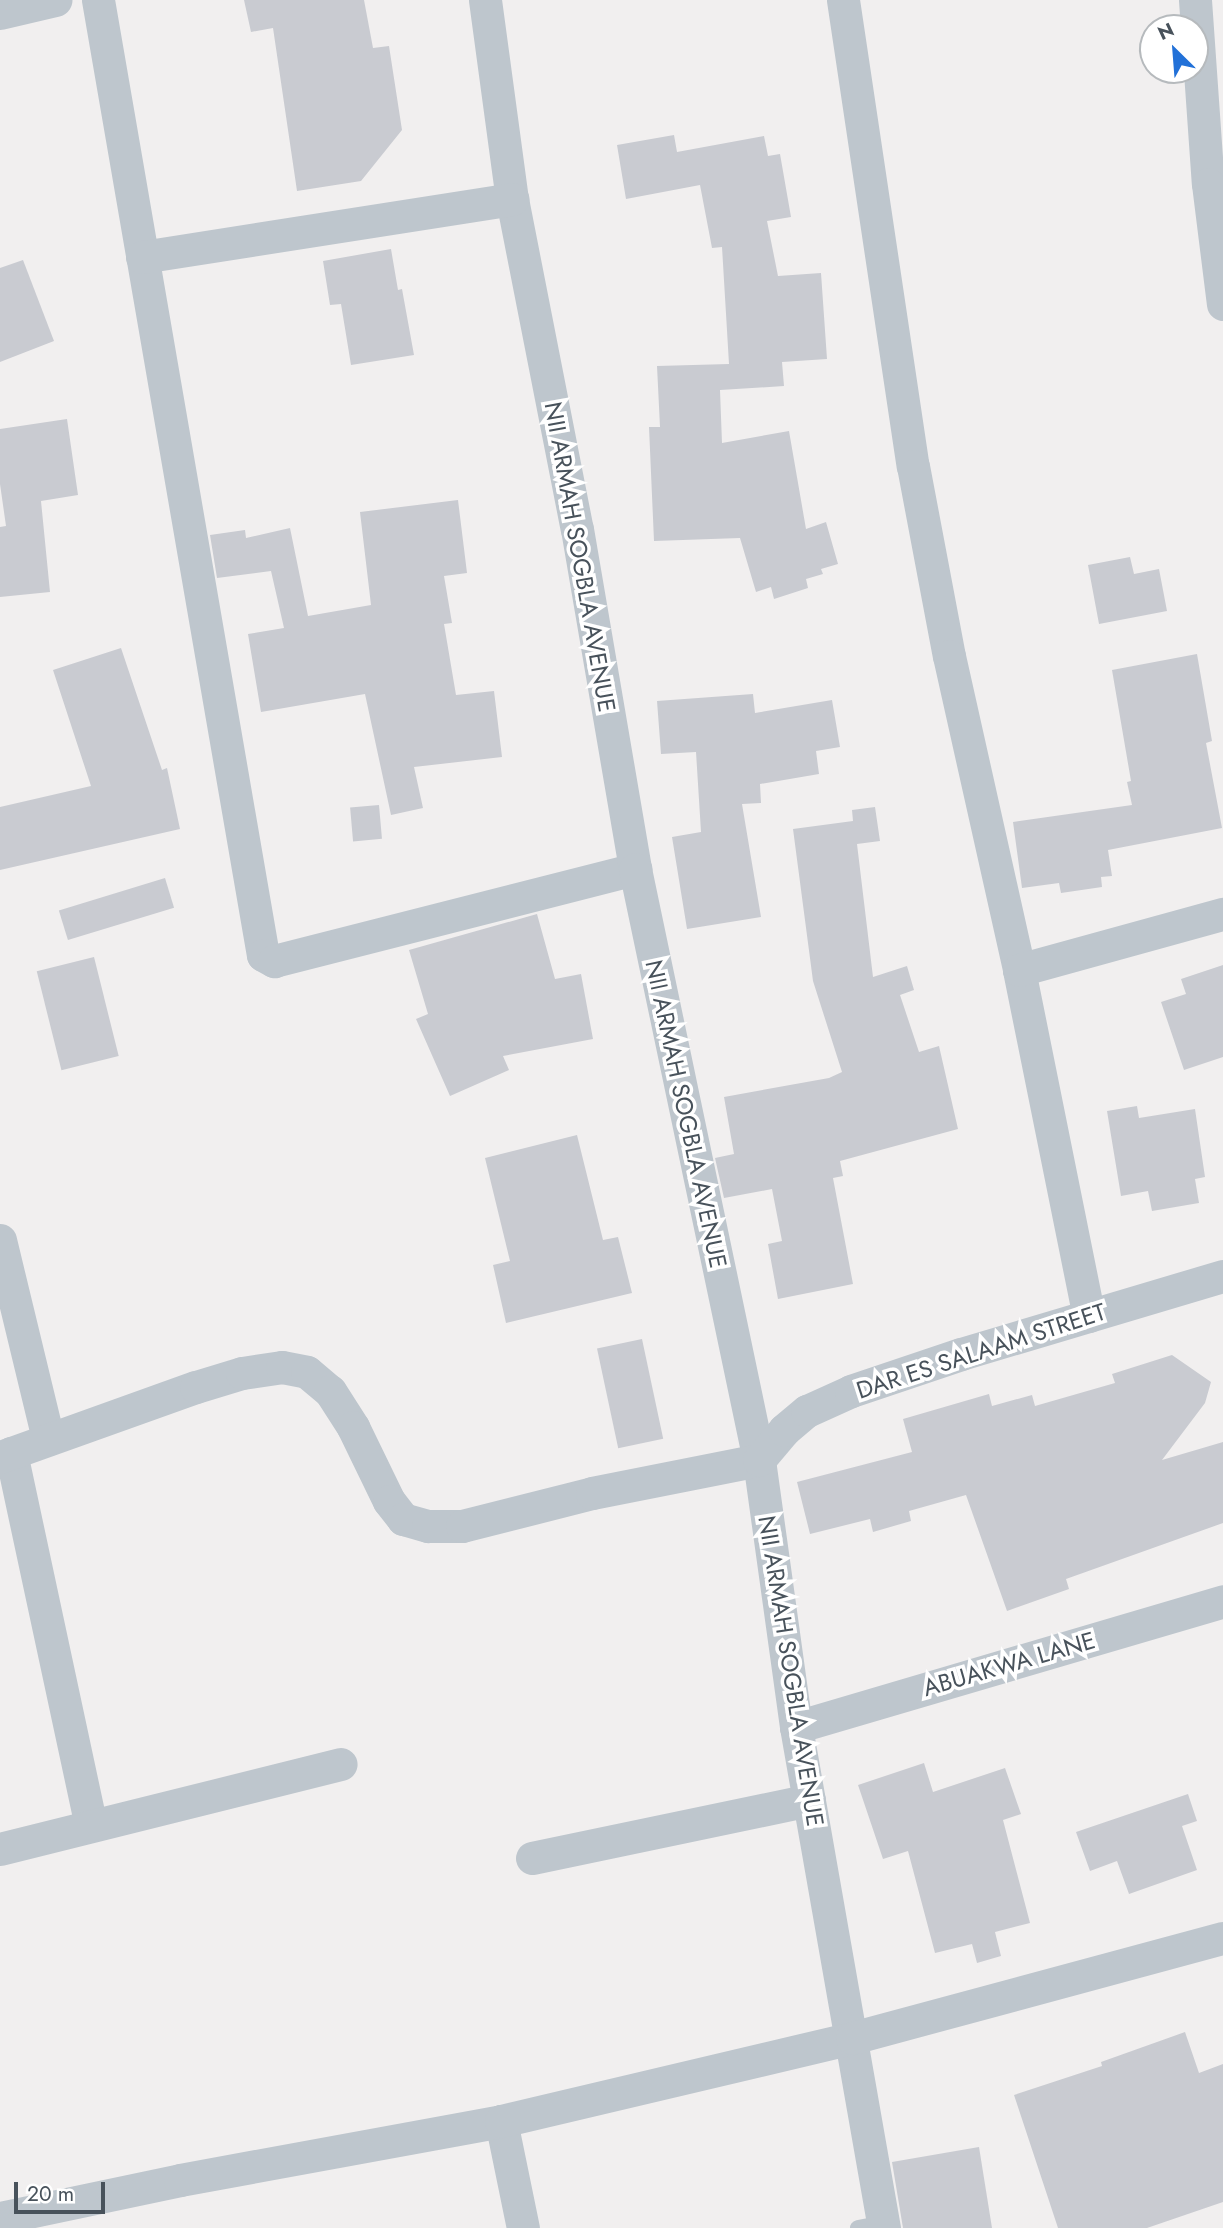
<!DOCTYPE html>
<html>
<head>
<meta charset="utf-8">
<style>
	body { margin:0 }
	#map { position:relative; width:1223px; height:2228px; overflow:hidden; background:#f1efef; font-family:Jost,sans-serif }
	div>[style] { position:absolute }
	.building>* { inset:0; background:#c9cbd1; transform-origin:0 0 }
	.service>* { height:16px; margin:-8px; padding:0 8px; transform-origin:8px; border-radius:8px; background:#bec6cd }
	.minor>* { height:33px; margin:-16.5px; padding:0 16.5px; transform-origin:16.5px; border-radius:16.5px; background:#bec6cd }
	span { translate:-50% -50%; white-space:nowrap; text-align:center; line-height:1.15; -webkit-text-stroke:7px #fff; paint-order:stroke }
	.street-label { font-size:24px; color:#48525b }
	.north { position:absolute; left:1139px; top:14px; width:70px; height:70px; box-sizing:border-box; background:#fff; border:2px solid #b6babd; border-radius:50%; rotate:335deg; font-size:19px; font-weight:700; line-height:28px; text-align:center; color:#48525b }
	.north::after { content:''; display:block; margin:auto; width:24px; height:32px; background:#2271d8; clip-path:polygon(50% 0,100% 100%,50% 72%,0 100%) }
	.scale { position:absolute; left:14px; top:2182px; width:91px; height:32px; box-sizing:border-box; border:4px solid #48525b; border-top:0; padding-left:9px; font-size:21px; line-height:24px; white-space:nowrap; color:#48525b; -webkit-text-stroke:5px #fff; paint-order:stroke }
</style>
</head>
<body>
<div id="map">
	<div class="building">
		<i style="clip-path:polygon(244px 0,364px 0,373px 48px,389px 46px,402px 130px,361px 181px,297px 191px,273px 28px,251px 32px)"></i>
		<i style="clip-path:polygon(674px 135px,677px 152px,764px 136px,768px 156px,780px 154px,791px 217px,767px 221px,778px 276px,821px 273px,827px 359px,782px 362px,784px 386px,720px 390px,722px 443px,789px 431px,806px 529px,826px 522px,838px 564px,821px 569px,823px 574px,806px 579px,808px 588px,774px 599px,771px 587px,756px 592px,740px 538px,654px 541px,649px 427px,660px 427px,657px 366px,729px 364px,722px 247px,712px 248px,700px 185px,626px 199px,617px 145px)"></i>
		<i style="clip-path:polygon(391px 249px,398px 290px,402px 289px,414px 355px,351px 365px,341px 304px,330px 305px,323px 261px)"></i>
		<i style="clip-path:polygon(23px 260px,54px 341px,0 362px,0 268px)"></i>
		<i style="clip-path:polygon(67px 419px,78px 495px,41px 501px,50px 592px,0 597px,0 527px,6px 526px,0 484px,0 429px)"></i>
		<i style="clip-path:polygon(458px 500px,467px 573px,444px 576px,452px 623px,444px 624px,456px 695px,494px 691px,502px 757px,414px 767px,423px 808px,391px 815px,365px 694px,261px 712px,248px 634px,284px 628px,271px 571px,217px 578px,210px 535px,245px 530px,246px 538px,290px 528px,308px 616px,371px 605px,360px 512px)"></i>
		<i style="clip-path:polygon(1130px 557px,1134px 574px,1159px 569px,1167px 611px,1099px 624px,1088px 565px)"></i>
		<i style="clip-path:polygon(121px 648px,162px 770px,167px 768px,180px 829px,0 870px,0 807px,91px 786px,53px 670px)"></i>
		<i style="clip-path:polygon(1197px 654px,1212px 741px,1206px 743px,1222px 828px,1108px 850px,1112px 876px,1101px 877px,1102px 887px,1061px 893px,1059px 883px,1022px 888px,1013px 822px,1132px 805px,1127px 782px,1131px 781px,1112px 670px)"></i>
		<i style="clip-path:polygon(753px 694px,755px 713px,832px 700px,840px 747px,816px 751px,819px 774px,760px 784px,761px 803px,742px 804px,761px 917px,687px 929px,672px 837px,701px 832px,696px 752px,661px 754px,657px 701px)"></i>
		<i style="left:379px;top:805px;width:34px;height:29px;rotate:85deg"></i>
		<i style="clip-path:polygon(875px 807px,880px 841px,857px 844px,873px 977px,907px 966px,914px 990px,900px 995px,919px 1052px,939px 1046px,958px 1129px,840px 1161px,843px 1176px,833px 1178px,853px 1284px,778px 1299px,768px 1244px,782px 1241px,772px 1189px,724px 1198px,715px 1158px,734px 1154px,724px 1097px,829px 1078px,842px 1072px,813px 981px,793px 829px,853px 821px,852px 810px)"></i>
		<i style="left:165px;top:878px;width:31px;height:111px;rotate:73deg"></i>
		<i style="clip-path:polygon(537px 914px,555px 979px,581px 974px,593px 1039px,503px 1056px,509px 1070px,450px 1096px,416px 1019px,428px 1014px,409px 950px)"></i>
		<i style="left:94px;top:957px;width:102px;height:59px;rotate:76deg"></i>
		<i style="clip-path:polygon(1223px 965px,1223px 1057px,1184px 1070px,1161px 1002px,1186px 994px,1181px 979px)"></i>
		<i style="clip-path:polygon(1137px 1106px,1139px 1118px,1195px 1109px,1205px 1177px,1195px 1179px,1199px 1203px,1152px 1211px,1148px 1191px,1121px 1196px,1107px 1111px)"></i>
		<i style="clip-path:polygon(577px 1135px,603px 1240px,618px 1237px,632px 1293px,506px 1323px,493px 1265px,510px 1261px,485px 1158px)"></i>
		<i style="left:642px;top:1339px;width:102px;height:46px;rotate:78deg"></i>
		<i style="clip-path:polygon(1172px 1355px,1211px 1382px,1205px 1403px,1162px 1460px,1223px 1442px,1223px 1523px,1066px 1579px,1069px 1589px,1007px 1611px,966px 1495px,909px 1511px,911px 1521px,873px 1532px,870px 1519px,810px 1534px,797px 1482px,912px 1452px,903px 1419px,989px 1394px,992px 1406px,1032px 1395px,1035px 1406px,1115px 1383px,1112px 1374px)"></i>
		<i style="clip-path:polygon(924px 1763px,933px 1792px,1005px 1768px,1021px 1814px,1003px 1820px,1030px 1923px,995px 1932px,1001px 1956px,977px 1963px,972px 1944px,935px 1953px,908px 1851px,883px 1859px,858px 1785px)"></i>
		<i style="clip-path:polygon(1188px 1794px,1197px 1821px,1182px 1826px,1197px 1870px,1129px 1894px,1117px 1861px,1090px 1871px,1076px 1832px)"></i>
		<i style="clip-path:polygon(1185px 2032px,1199px 2073px,1223px 2064px,1223px 2202px,1147px 2228px,1058px 2228px,1014px 2095px,1102px 2066px,1101px 2062px)"></i>
		<i style="clip-path:polygon(979px 2147px,992px 2228px,903px 2228px,892px 2162px)"></i>
	</div>
	<div class="service">
		<i style="left:858px;top:2228px;width:25px;rotate:-11deg"></i>
	</div>
	<div class="minor">
		<i style="left:98px;top:0;width:969px;rotate:80.2deg"></i>
		<i style="left:263px;top:955px;width:13px;rotate:29deg"></i>
		<i style="left:274px;top:961px;width:373px;rotate:-14.3deg"></i>
		<i style="left:485px;top:0;width:201px;rotate:82.3deg"></i>
		<i style="left:512px;top:199px;width:336px;rotate:78.9deg"></i>
		<i style="left:577px;top:529px;width:345px;rotate:80.3deg"></i>
		<i style="left:635px;top:869px;width:604px;rotate:78.15deg"></i>
		<i style="left:759px;top:1460px;width:270px;rotate:82.1deg"></i>
		<i style="left:796px;top:1727px;width:509px;rotate:80.04deg"></i>
		<i style="left:843px;top:0;width:471px;rotate:81.5deg"></i>
		<i style="left:913px;top:466px;width:193px;rotate:79.3deg"></i>
		<i style="left:949px;top:656px;width:322px;rotate:77.4deg"></i>
		<i style="left:1019px;top:970px;width:353px;rotate:78.6deg"></i>
		<i style="left:1195px;top:0;width:184px;rotate:86deg"></i>
		<i style="left:1208px;top:184px;width:121px;rotate:82.9deg"></i>
		<i style="left:0;top:13px;width:57px;rotate:-13.3deg"></i>
		<i style="left:142px;top:257px;width:375px;rotate:-8.9deg"></i>
		<i style="left:1019px;top:970px;width:212px;rotate:-15.4deg"></i>
		<i style="left:0;top:1240px;width:205px;rotate:76.4deg"></i>
		<i style="left:11px;top:1453px;width:381px;rotate:77.9deg"></i>
		<i style="left:0;top:1457px;width:208px;rotate:-19.7deg"></i>
		<i style="left:196px;top:1387px;width:48px;rotate:-16.9deg"></i>
		<i style="left:242px;top:1373px;width:40px;rotate:-8.5deg"></i>
		<i style="left:282px;top:1367px;width:25px;rotate:11deg"></i>
		<i style="left:307px;top:1372px;width:30px;rotate:40deg"></i>
		<i style="left:330px;top:1391px;width:43px;rotate:57.4deg"></i>
		<i style="left:353px;top:1427px;width:82px;rotate:64.1deg"></i>
		<i style="left:389px;top:1501px;width:23px;rotate:52deg"></i>
		<i style="left:403px;top:1519px;width:26px;rotate:16deg"></i>
		<i style="left:428px;top:1526px;width:34px"></i>
		<i style="left:462px;top:1526px;width:134px;rotate:-14.2deg"></i>
		<i style="left:592px;top:1493px;width:170px;rotate:-11.2deg"></i>
		<i style="left:759px;top:1460px;width:39px;rotate:-50deg"></i>
		<i style="left:784px;top:1430px;width:30px;rotate:-40deg"></i>
		<i style="left:807px;top:1411px;width:48px;rotate:-24.4deg"></i>
		<i style="left:851px;top:1391px;width:116px;rotate:-18.6deg"></i>
		<i style="left:961px;top:1354px;width:273px;rotate:-16.6deg"></i>
		<i style="left:796px;top:1727px;width:445px;rotate:-16.4deg"></i>
		<i style="left:0;top:1849px;width:351px;rotate:-14deg"></i>
		<i style="left:532px;top:1858px;width:283px;rotate:-11.8deg"></i>
		<i style="left:501px;top:2121px;width:109px;rotate:78.4deg"></i>
		<i style="left:0;top:2218px;width:184px;rotate:-11.9deg"></i>
		<i style="left:180px;top:2180px;width:326px;rotate:-10.4deg"></i>
		<i style="left:501px;top:2121px;width:361px;rotate:-13.3deg"></i>
		<i style="left:852px;top:2038px;width:384px;rotate:-15.1deg"></i>
	</div>
	<div class="street-label">
		<span style="left:580px;top:557px;rotate:80deg">NII ARMAH SOGBLA AVENUE</span>
		<span style="left:686px;top:1114px;rotate:78deg">NII ARMAH SOGBLA AVENUE</span>
		<span style="left:981px;top:1351px;rotate:-18deg">DAR ES SALAAM STREET</span>
		<span style="left:1009px;top:1664px;rotate:-16deg">ABUAKWA LANE</span>
		<span style="left:791px;top:1671px;rotate:81deg">NII ARMAH SOGBLA AVENUE</span>
	</div>
	<div class="north">N</div>
	<div class="scale">20 m</div>
</div>
</body>
</html>
